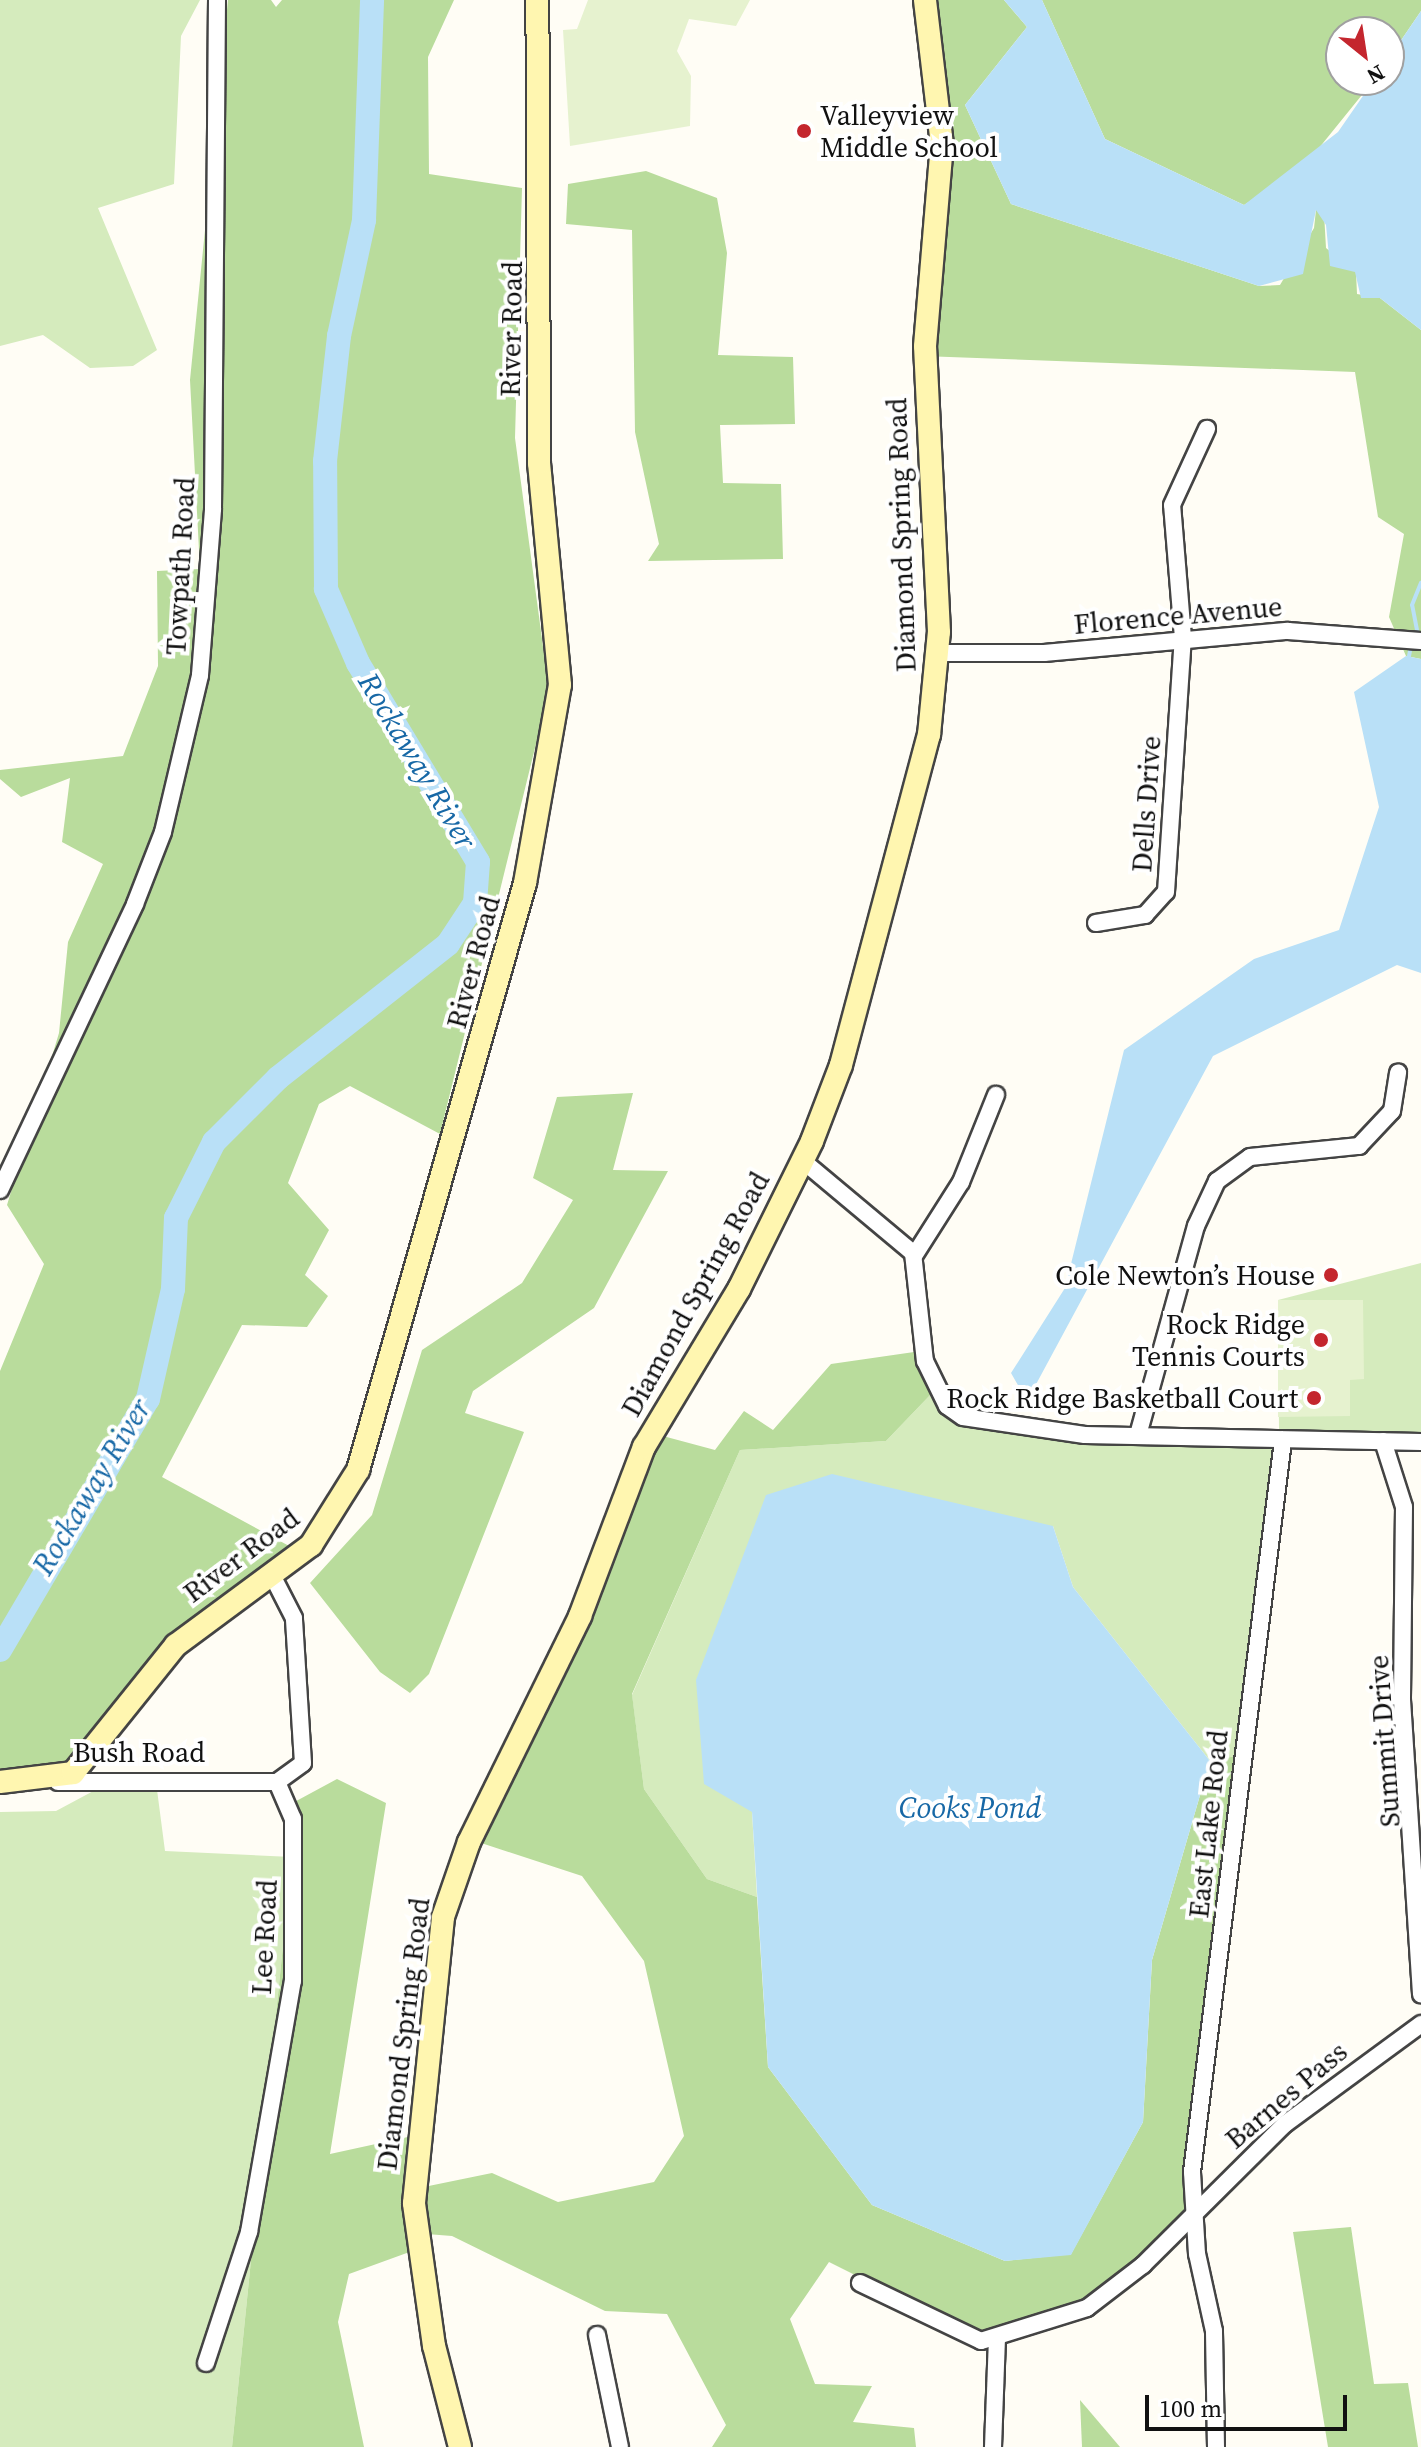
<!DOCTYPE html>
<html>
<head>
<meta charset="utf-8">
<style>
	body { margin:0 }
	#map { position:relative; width:1421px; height:2447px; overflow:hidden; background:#fffdf5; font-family:"Source Serif 4",serif }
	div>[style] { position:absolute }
	.green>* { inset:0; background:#d5ebbd }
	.forest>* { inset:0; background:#b9dc9c }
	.pitch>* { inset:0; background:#e6f2cf }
	.water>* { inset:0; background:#b9e0f7 }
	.stream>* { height:4px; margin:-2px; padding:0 2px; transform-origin:2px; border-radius:2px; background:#b9e0f7 }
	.river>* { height:24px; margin:-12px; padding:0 12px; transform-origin:12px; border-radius:12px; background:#b9e0f7 }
	.roads { filter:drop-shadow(2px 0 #444) drop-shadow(-2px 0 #444) drop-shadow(0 2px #444) drop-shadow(0 -2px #444) }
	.street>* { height:16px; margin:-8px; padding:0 8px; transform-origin:8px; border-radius:8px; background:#fff }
	.secondary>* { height:22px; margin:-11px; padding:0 11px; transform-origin:11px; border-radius:11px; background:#fff6b0 }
	.dots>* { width:22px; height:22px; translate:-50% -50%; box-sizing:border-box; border:4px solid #fff; border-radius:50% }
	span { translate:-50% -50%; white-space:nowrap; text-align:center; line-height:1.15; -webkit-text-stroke:8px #fff; paint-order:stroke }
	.poi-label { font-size:28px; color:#111 }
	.left { translate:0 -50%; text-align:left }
	.right { translate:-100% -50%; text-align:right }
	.street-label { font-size:28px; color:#111 }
	.water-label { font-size:30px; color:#1768a6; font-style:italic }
	.north { position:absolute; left:1325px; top:16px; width:80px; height:80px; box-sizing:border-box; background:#fff; border:2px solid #a0a0a0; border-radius:50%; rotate:150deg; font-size:22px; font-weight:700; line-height:32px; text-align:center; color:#111 }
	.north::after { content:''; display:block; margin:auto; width:28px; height:36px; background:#c4262e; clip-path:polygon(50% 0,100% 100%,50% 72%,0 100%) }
	.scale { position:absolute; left:1145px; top:2395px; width:202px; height:36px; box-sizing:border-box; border:4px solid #111; border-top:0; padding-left:10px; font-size:24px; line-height:28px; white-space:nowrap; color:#111; -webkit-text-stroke:6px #fff; paint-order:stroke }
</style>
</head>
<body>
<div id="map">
	<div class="green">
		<i style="clip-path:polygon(0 0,200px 0,181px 36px,174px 184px,98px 208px,157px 350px,133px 366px,90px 368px,43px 335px,0 346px)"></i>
		<i style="clip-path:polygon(1421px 1263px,1421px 1437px,1280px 1433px,1236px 1756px,1210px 1761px,1073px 1587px,1053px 1526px,752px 1812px,757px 1897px,707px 1879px,644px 1789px,632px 1695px,740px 1450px,886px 1441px,934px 1391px,988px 1428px,1279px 1431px,1278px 1300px)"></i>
		<i style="clip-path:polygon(112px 1781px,156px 1782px,165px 1851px,292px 1857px,232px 2447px,0 2447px,0 1812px,56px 1811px)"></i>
	</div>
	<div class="forest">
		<i style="clip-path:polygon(228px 0,271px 0,276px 7px,282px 0,454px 0,428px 57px,429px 174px,522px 188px,515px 438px,549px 691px,440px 1134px,350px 1086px,319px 1104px,288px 1183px,329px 1230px,305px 1275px,328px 1296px,307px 1327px,242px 1325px,162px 1477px,291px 1547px,168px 1641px,71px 1762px,44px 1774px,0 1773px,0 1371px,44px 1264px,7px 1205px,59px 1033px,68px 942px,103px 864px,62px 842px,70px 778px,21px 797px,0 779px,0 770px,123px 756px,158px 666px,157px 571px,200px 569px,190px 380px)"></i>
		<i style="clip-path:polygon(916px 0,1004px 0,1027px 27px,965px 105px,1011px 204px,1259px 286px,1280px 285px,1314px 228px,1316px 210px,1324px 213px,1326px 248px,1356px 272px,1357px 294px,1380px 298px,1421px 330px,1421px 659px,1406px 656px,1389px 617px,1404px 534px,1378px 517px,1355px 372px,922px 356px,940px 115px)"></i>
		<i style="clip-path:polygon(1042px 0,1421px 0,1421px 11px,1389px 58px,1389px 32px,1341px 32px,1341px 80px,1374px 80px,1302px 169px,1244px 205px,1105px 139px)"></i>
		<i style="clip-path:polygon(646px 171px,717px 198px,727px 253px,718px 355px,793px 357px,795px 424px,720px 425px,723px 483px,781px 484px,783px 559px,648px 561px,659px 544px,635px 432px,632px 230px,566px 224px,568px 184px)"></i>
		<i style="clip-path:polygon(633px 1093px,613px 1170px,668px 1171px,594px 1308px,473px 1391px,465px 1413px,524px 1432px,429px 1674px,410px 1693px,380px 1672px,310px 1583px,372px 1515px,422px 1350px,522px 1283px,573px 1200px,533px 1178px,557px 1097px)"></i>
		<i style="clip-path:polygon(921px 1351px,934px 1391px,886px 1441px,740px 1450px,632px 1694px,644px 1789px,707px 1879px,757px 1897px,768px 2067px,872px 2205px,1005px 2261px,1071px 2254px,1143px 2122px,1152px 1960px,1210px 1761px,1236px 1756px,1185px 2220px,1095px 2306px,987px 2341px,829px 2262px,790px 2319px,815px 2384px,872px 2386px,853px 2422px,914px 2428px,916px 2447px,712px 2447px,726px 2425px,667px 2314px,605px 2311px,452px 2236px,414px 2233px,415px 2250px,349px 2274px,338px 2322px,364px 2447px,232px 2447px,292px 1857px,287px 1806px,337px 1779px,386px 1803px,330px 2154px,417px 2135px,414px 2189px,492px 2173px,558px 2202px,654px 2182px,684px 2136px,644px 1961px,582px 1876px,469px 1839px,648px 1432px,715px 1450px,744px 1411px,773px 1430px,831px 1364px)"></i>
		<i style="clip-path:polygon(1351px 2227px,1374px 2384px,1408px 2383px,1418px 2447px,1328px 2447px,1293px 2232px)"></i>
		<i style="clip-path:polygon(1080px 2400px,1120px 2447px,1082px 2447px)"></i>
	</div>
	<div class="pitch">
		<i style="clip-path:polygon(588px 0,750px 0,736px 26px,689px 19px,677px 51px,691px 76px,690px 126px,570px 146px,563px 30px,577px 29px)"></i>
		<i style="clip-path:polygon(1278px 1300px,1363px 1300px,1364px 1379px,1350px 1380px,1350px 1416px,1278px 1417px)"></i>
	</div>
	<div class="water">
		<i style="clip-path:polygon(1004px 0,1042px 0,1105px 139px,1244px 205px,1338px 132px,1374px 80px,1389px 80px,1389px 58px,1421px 11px,1421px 330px,1380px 298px,1361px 298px,1355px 272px,1330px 266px,1326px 225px,1316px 210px,1303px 274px,1259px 286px,1011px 204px,965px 105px,1027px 27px)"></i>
		<i style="clip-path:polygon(1406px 656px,1421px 659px,1421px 973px,1397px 965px,1213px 1056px,1027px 1401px,1011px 1373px,1065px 1288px,1124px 1050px,1254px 959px,1339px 930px,1379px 807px,1354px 692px)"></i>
		<i style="clip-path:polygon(832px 1474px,1053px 1526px,1073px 1587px,1210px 1761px,1152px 1960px,1143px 2122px,1071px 2255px,1005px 2261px,872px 2205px,768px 2067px,752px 1812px,704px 1784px,696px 1680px,766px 1495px)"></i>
	</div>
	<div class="stream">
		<i style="left:1417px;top:630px;width:25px;rotate:-101deg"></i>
		<i style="left:1412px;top:605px;width:24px;rotate:-68deg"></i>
		<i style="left:1409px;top:656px;width:5px;rotate:-79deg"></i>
	</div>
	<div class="river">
		<i style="left:0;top:1650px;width:291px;rotate:-59.5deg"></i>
		<i style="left:148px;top:1399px;width:113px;rotate:-77.2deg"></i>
		<i style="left:173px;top:1289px;width:71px;rotate:-87.6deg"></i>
		<i style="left:176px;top:1218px;width:85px;rotate:-63.4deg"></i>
		<i style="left:214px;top:1142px;width:91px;rotate:-45deg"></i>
		<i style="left:278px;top:1078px;width:216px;rotate:-38.2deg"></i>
		<i style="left:448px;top:944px;width:49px;rotate:-56.6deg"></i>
		<i style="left:475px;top:903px;width:41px;rotate:-85.8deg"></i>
		<i style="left:478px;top:862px;width:232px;rotate:-121.1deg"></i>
		<i style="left:358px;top:663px;width:81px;rotate:-113.4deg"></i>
		<i style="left:326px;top:589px;width:128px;rotate:-90.4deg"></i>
		<i style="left:325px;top:461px;width:126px;rotate:-83.6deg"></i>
		<i style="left:339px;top:336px;width:119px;rotate:-77.8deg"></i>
		<i style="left:364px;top:220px;width:220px;rotate:-87.9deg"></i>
	</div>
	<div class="roads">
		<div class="street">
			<i style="left:938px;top:653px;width:106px"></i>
			<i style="left:1044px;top:653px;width:245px;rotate:-5.2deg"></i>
			<i style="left:1288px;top:631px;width:133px;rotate:4.3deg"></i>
			<i style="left:1096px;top:923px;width:50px;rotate:-9.3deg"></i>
			<i style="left:1145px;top:915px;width:31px;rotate:-48deg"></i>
			<i style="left:1166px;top:892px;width:255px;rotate:-86.2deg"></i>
			<i style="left:1183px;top:638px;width:133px;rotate:-94.7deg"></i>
			<i style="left:1172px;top:505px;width:84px;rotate:-65.3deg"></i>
			<i style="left:803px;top:1161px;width:143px;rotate:39.9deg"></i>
			<i style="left:913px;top:1253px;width:109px;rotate:83.7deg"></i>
			<i style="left:925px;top:1361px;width:50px;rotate:63.9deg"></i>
			<i style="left:947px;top:1406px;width:19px;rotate:35deg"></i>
			<i style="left:963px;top:1417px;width:123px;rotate:8.4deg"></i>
			<i style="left:1085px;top:1435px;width:336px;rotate:1.2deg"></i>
			<i style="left:0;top:1190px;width:316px;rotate:-64.7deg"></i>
			<i style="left:135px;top:904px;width:77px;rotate:-68.7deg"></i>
			<i style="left:163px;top:832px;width:161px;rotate:-76.7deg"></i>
			<i style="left:200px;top:675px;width:167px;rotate:-85.5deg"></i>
			<i style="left:213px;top:509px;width:509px;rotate:-89.55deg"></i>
			<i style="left:914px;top:1256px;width:88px;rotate:-57.6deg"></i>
			<i style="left:961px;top:1182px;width:94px;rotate:-68.1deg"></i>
			<i style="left:1138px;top:1435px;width:217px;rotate:-74.5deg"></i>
			<i style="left:1196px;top:1226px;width:50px;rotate:-65deg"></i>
			<i style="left:1217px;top:1181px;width:41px;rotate:-36deg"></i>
			<i style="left:1250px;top:1157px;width:110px;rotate:-5.8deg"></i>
			<i style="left:1359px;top:1146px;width:48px;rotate:-46.7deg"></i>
			<i style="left:1392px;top:1111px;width:39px;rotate:-81deg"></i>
			<i style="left:1383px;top:1441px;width:69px;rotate:72.3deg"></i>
			<i style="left:1404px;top:1507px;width:193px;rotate:90.6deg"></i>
			<i style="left:1402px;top:1700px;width:295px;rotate:86.3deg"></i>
			<i style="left:58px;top:1782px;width:219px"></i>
			<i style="left:277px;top:1782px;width:32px;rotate:-36deg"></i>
			<i style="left:303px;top:1763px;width:145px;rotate:-93.6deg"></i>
			<i style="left:294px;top:1618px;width:48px;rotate:-117.1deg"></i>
			<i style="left:860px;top:2283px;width:134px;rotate:25.6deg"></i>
			<i style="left:981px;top:2341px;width:111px;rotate:-17.3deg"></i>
			<i style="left:1087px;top:2308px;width:71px;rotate:-37.5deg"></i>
			<i style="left:1143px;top:2265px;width:200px;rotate:-44.8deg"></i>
			<i style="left:1285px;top:2124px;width:169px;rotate:-36.3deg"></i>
			<i style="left:597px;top:2335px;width:114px;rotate:78.4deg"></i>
			<i style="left:206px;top:2363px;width:138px;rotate:-71.8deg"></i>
			<i style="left:249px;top:2232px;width:255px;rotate:-80.1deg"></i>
			<i style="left:293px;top:1981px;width:162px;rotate:-90deg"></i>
			<i style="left:293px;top:1819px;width:40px;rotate:-113.4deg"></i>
			<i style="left:993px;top:2447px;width:107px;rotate:-87.9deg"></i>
			<i style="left:1216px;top:2447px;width:116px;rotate:-91deg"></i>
			<i style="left:1214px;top:2331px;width:79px;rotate:-102.4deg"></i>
			<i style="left:1197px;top:2254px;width:82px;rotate:-93.5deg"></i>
			<i style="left:1192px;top:2172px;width:738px;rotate:-82.91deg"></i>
		</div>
		<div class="secondary">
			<i style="left:0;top:1782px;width:74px;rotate:-7deg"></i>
			<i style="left:73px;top:1773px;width:164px;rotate:-51.2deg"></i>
			<i style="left:176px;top:1645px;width:168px;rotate:-36.5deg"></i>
			<i style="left:311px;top:1545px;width:89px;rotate:-57.9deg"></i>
			<i style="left:358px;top:1470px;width:610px;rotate:-74.12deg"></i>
			<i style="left:525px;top:883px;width:201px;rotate:-80deg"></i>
			<i style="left:560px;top:685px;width:223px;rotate:-95.4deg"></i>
			<i style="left:539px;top:463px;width:463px;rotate:-90.2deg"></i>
			<i style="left:460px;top:2447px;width:104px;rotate:-104.4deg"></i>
			<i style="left:434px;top:2346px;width:144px;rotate:-98deg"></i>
			<i style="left:414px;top:2203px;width:287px;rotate:-84.2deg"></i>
			<i style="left:443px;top:1917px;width:79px;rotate:-70.9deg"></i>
			<i style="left:469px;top:1842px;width:252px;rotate:-63.8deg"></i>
			<i style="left:580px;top:1616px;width:181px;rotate:-69.3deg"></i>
			<i style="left:644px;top:1447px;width:184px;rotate:-59deg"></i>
			<i style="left:739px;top:1289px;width:165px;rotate:-63.7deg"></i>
			<i style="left:812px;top:1141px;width:81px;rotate:-69.1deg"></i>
			<i style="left:841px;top:1065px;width:342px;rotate:-75.1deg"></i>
			<i style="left:929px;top:735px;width:103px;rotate:-84.5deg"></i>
			<i style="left:939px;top:632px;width:286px;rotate:-92.8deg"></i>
			<i style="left:925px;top:346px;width:202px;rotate:-85.2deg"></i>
			<i style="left:942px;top:145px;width:146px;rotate:-96.7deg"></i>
		</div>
	</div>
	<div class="dots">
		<i style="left:804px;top:131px;background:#c4262e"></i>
		<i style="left:1331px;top:1275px;background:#c4262e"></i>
		<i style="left:1321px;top:1340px;background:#c4262e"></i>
		<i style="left:1314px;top:1398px;background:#c4262e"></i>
	</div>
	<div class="poi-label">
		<span class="left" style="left:820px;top:131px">Valleyview<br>Middle School</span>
		<span class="right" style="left:1315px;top:1275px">Cole Newton’s House</span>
		<span class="right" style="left:1305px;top:1340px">Rock Ridge<br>Tennis Courts</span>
		<span class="right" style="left:1298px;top:1398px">Rock Ridge Basketball Court</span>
	</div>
	<div class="street-label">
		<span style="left:511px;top:329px;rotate:-89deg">River Road</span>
		<span style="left:901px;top:535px;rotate:-92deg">Diamond Spring Road</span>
		<span style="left:180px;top:566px;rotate:-87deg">Towpath Road</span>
		<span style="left:1178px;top:615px;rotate:-5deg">Florence Avenue</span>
		<span style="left:1146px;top:804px;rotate:-86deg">Dells Drive</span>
		<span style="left:473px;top:962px;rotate:-75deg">River Road</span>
		<span style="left:695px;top:1294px;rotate:-61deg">Diamond Spring Road</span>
		<span style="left:241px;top:1555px;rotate:-37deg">River Road</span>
		<span style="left:1384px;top:1741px;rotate:-94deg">Summit Drive</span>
		<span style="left:139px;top:1752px">Bush Road</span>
		<span style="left:1208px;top:1824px;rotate:-84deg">East Lake Road</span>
		<span style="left:264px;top:1937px;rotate:-87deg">Lee Road</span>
		<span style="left:403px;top:2034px;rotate:-83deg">Diamond Spring Road</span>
		<span style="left:1286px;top:2095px;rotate:-40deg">Barnes Pass</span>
	</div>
	<div class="water-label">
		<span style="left:417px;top:761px;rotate:59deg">Rockaway River</span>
		<span style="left:92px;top:1487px;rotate:-59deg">Rockaway River</span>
		<span style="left:970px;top:1808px">Cooks Pond</span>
	</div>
	<div class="north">N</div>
	<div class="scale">100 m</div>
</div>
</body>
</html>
